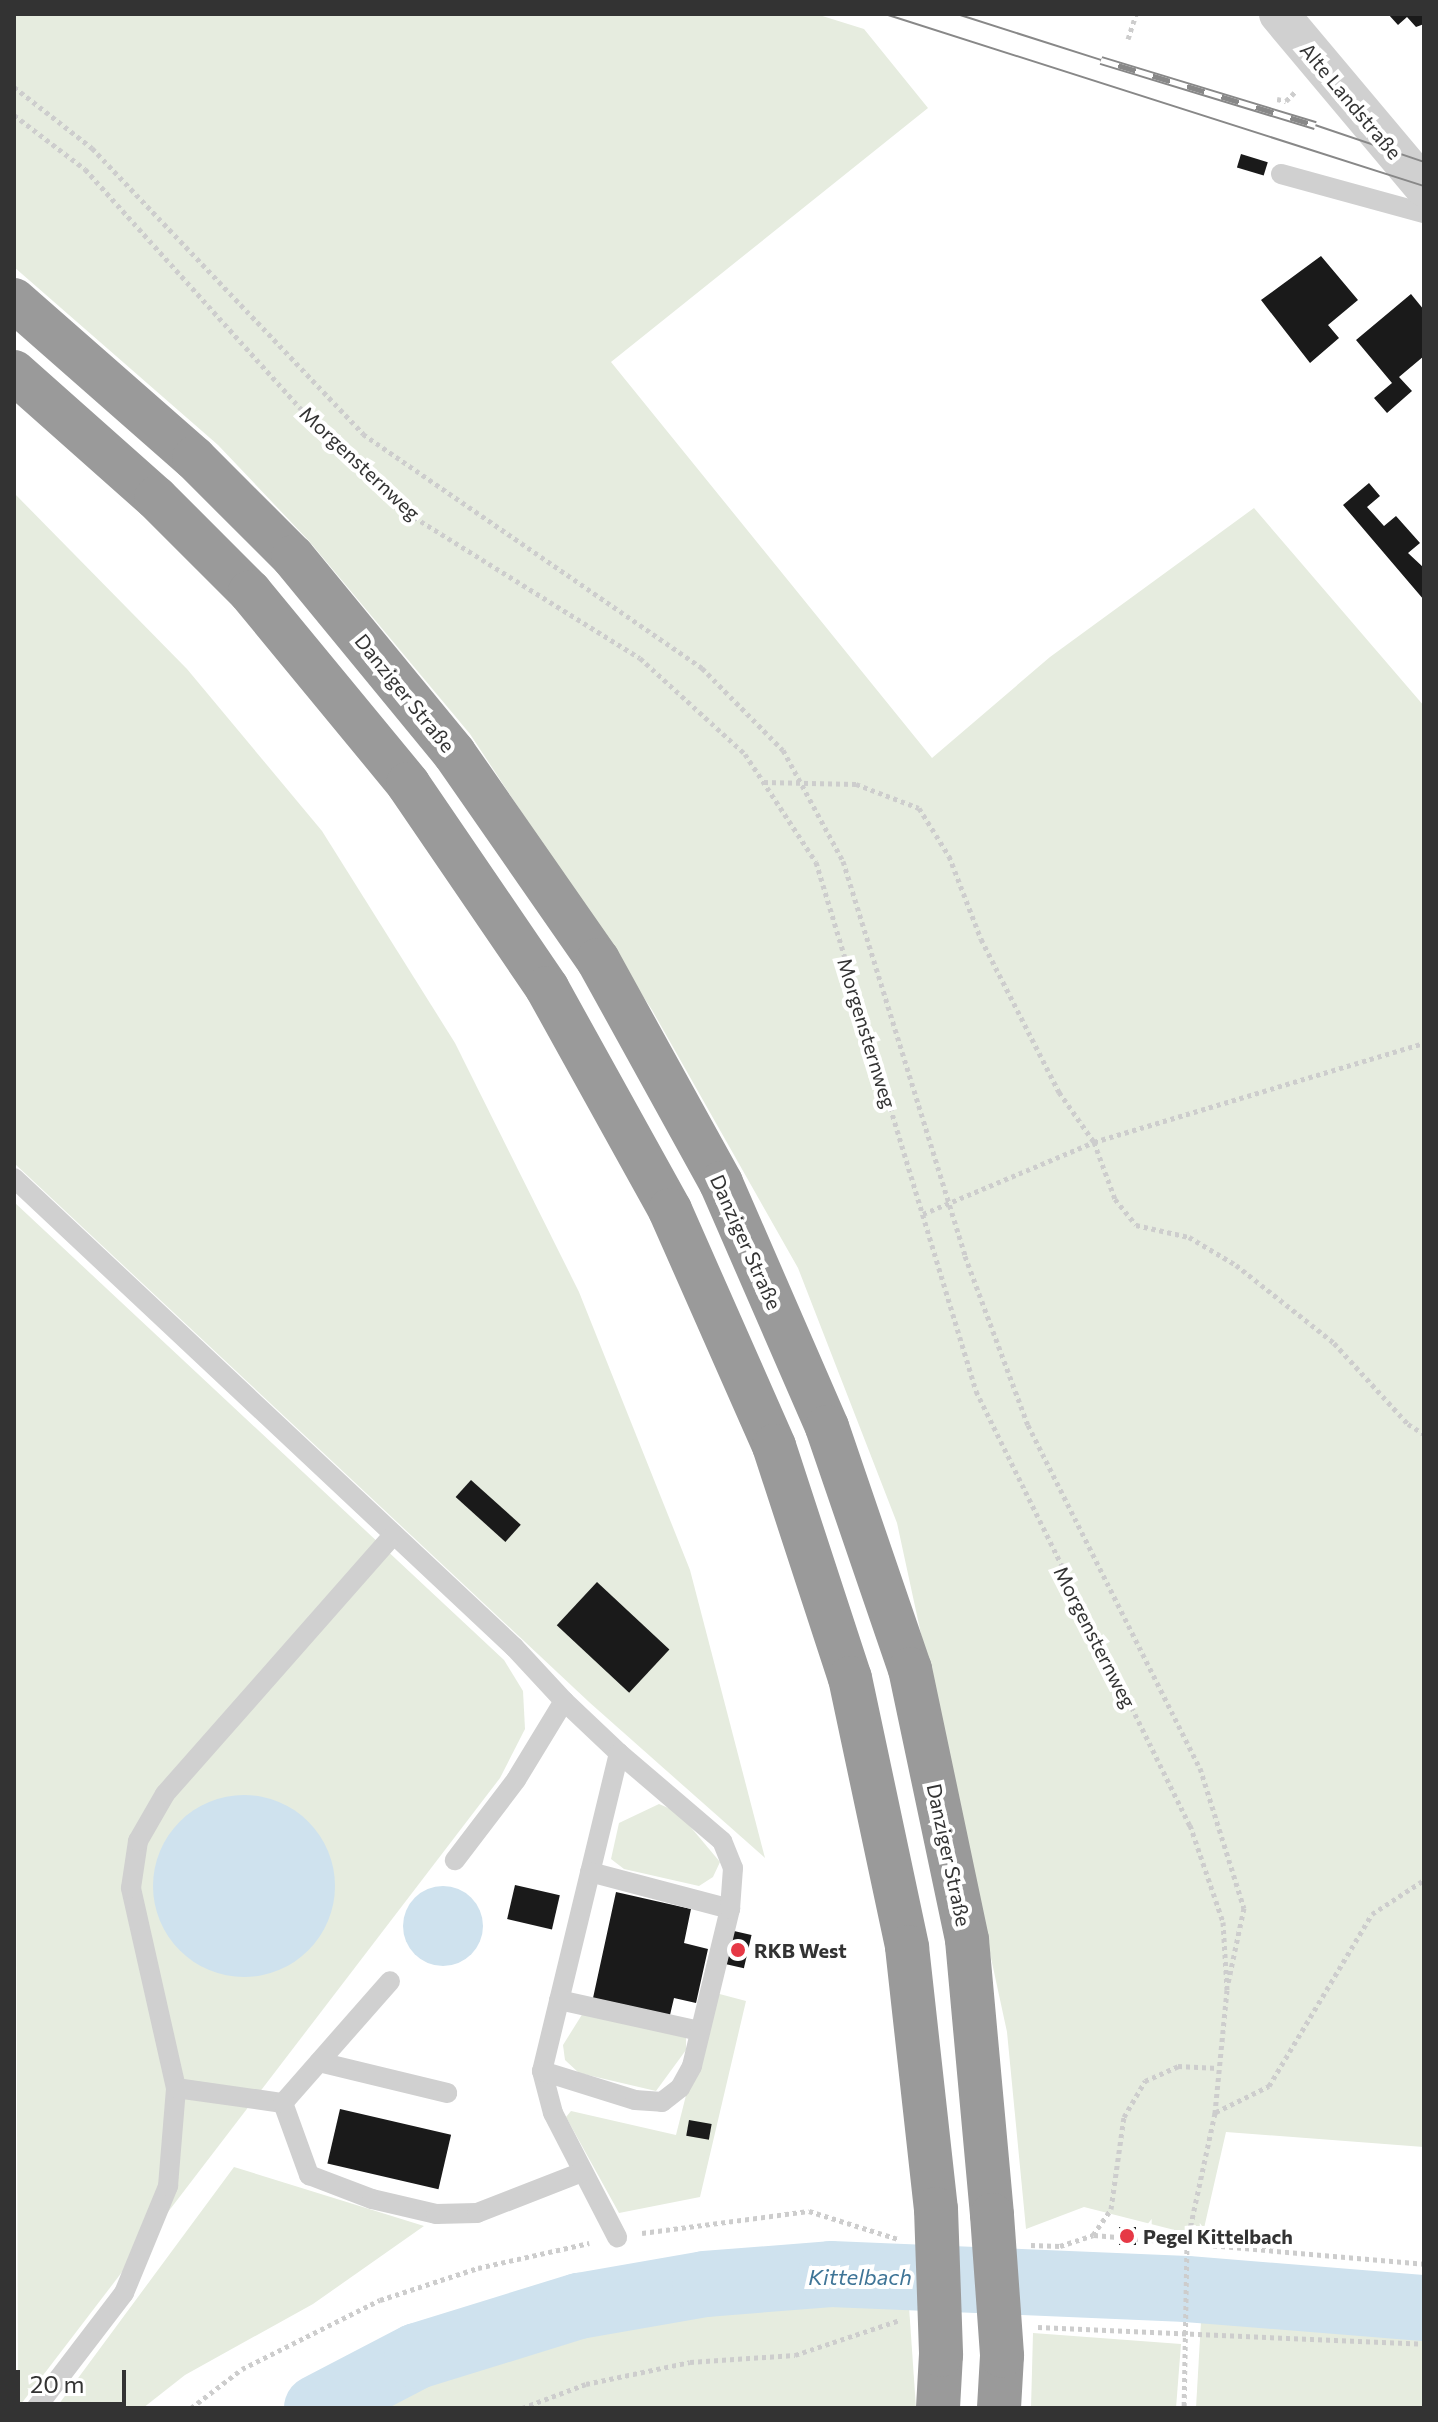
<!DOCTYPE html>
<html>
<head>
<meta charset="utf-8">
<style>
	body { margin:0 }
	#map { position:relative; width:1438px; height:2422px; overflow:hidden; background:#fff; font-family:Commissioner,sans-serif }
	div>[style] { position:absolute }
	.green>* { inset:0; background:#e6ecdf }
	.water>* { inset:0; background:#cfe2ee }
	.round { border-radius:50% }
	.river>* { height:66px; margin:-33px; padding:0 33px; transform-origin:33px; border-radius:33px; background:#cfe2ee }
	.building>* { inset:0; background:#1a1a1a; transform-origin:0 0 }
	.path>* { height:5px; margin-top:-2.5px; transform-origin:0; background:repeating-linear-gradient(90deg,#cdcdcd 0 4px,transparent 0 8px) }
	.lane>* { height:20px; margin:-10px; padding:0 10px; transform-origin:10px; border-radius:10px; background:#d0d0d0 }
	.street>* { height:40px; margin:-20px; padding:0 20px; transform-origin:20px; border-radius:20px; background:#d0d0d0 }
	.highway>* { height:44px; margin:-22px; padding:0 22px; transform-origin:22px; border-radius:22px; background:#9a9a9a }
	.tram>* { height:2px; margin:-1px; padding:0 1px; transform-origin:1px; border-radius:1px; background:#888 }
	.rail>* { height:9px; margin-top:-4.5px; transform-origin:0; background:repeating-linear-gradient(90deg,#fff 0 18px,#888 0 36px); box-sizing:border-box; border-block:2px solid #888 }
	.highway-bridge>* { height:44px; margin:-22px; padding:0 22px; transform-origin:22px; border-radius:22px; background:#9a9a9a }
	.dots>* { width:22px; height:22px; translate:-50% -50%; box-sizing:border-box; border:4px solid #fff; border-radius:50% }
	span { translate:-50% -50%; white-space:nowrap; text-align:center; line-height:1.15; -webkit-text-stroke:8px #fff; paint-order:stroke }
	.street-label { font-size:20px; color:#333 }
	.poi-label { font-size:20px; color:#333; font-weight:700 }
	.left { translate:0 -50%; text-align:left }
	.water-label { font-size:22px; color:#3f7597; font-style:italic }
	.frame { position:absolute; inset:0; border:16px solid #333; pointer-events:none }
	.scale { position:absolute; left:16px; top:2370px; width:110px; height:36px; box-sizing:border-box; border:4px solid #333; border-top:0; padding-left:10px; font-size:24px; line-height:28px; white-space:nowrap; color:#333; -webkit-text-stroke:6px #fff; paint-order:stroke }
</style>
</head>
<body>
<div id="map">
	<div class="green">
		<i style="clip-path:polygon(14px 14px,816px 14px,864px 29px,928px 108px,611px 362px,932px 758px,1050px 657px,1254px 508px,1424px 706px,1424px 2147px,1226px 2132px,1202px 2237px,1084px 2207px,1026px 2229px,1007px 2032px,897px 1523px,798px 1268px,652px 1010px,470px 734px,309px 541px,218px 445px,14px 267px)"></i>
		<i style="clip-path:polygon(14px 493px,187px 669px,322px 831px,455px 1043px,579px 1292px,690px 1570px,765px 1858px,589px 1702px,14px 1163px)"></i>
		<i style="clip-path:polygon(14px 1202px,504px 1660px,523px 1691px,525px 1729px,500px 1778px,18px 2408px)"></i>
		<i style="clip-path:polygon(659px 1804px,678px 1812px,720px 1862px,713px 1877px,699px 1886px,624px 1869px,611px 1859px,619px 1823px)"></i>
		<i style="clip-path:polygon(712px 1992px,746px 2001px,700px 2197px,619px 2213px,566px 2117px,571px 2111px,676px 2135px)"></i>
		<i style="clip-path:polygon(583px 2013px,686px 2037px,686px 2050px,656px 2091px,579px 2073px,565px 2060px,563px 2045px)"></i>
		<i style="clip-path:polygon(234px 2167px,424px 2226px,313px 2304px,185px 2375px,143px 2408px,56px 2408px)"></i>
		<i style="clip-path:polygon(827px 2287px,908px 2292px,916px 2408px,339px 2408px,421px 2364px,582px 2316px,704px 2297px)"></i>
		<i style="clip-path:polygon(1202px 2304px,1424px 2319px,1424px 2408px,1196px 2408px)"></i>
		<i style="clip-path:polygon(1033px 2333px,1181px 2344px,1176px 2408px,1031px 2408px)"></i>
	</div>
	<div class="water">
		<i class="round" style="left:153px;top:1795px;width:182px;height:182px"></i>
		<i class="round" style="left:403px;top:1886px;width:80px;height:80px"></i>
	</div>
	<div class="river">
		<i style="left:317px;top:2408px;width:113px;rotate:-27.5deg"></i>
		<i style="left:417px;top:2356px;width:170px;rotate:-17.2deg"></i>
		<i style="left:579px;top:2306px;width:128px;rotate:-9.9deg"></i>
		<i style="left:705px;top:2284px;width:126px;rotate:-4.5deg"></i>
		<i style="left:831px;top:2274px;width:356px;rotate:2.4deg"></i>
		<i style="left:1187px;top:2289px;width:238px;rotate:4.6deg"></i>
	</div>
	<div class="building">
		<i style="clip-path:polygon(1388px 14px,1424px 14px,1424px 24px,1416px 27px,1407px 17px,1398px 25px)"></i>
		<i style="left:1241px;top:154px;width:28px;height:14px;rotate:17deg"></i>
		<i style="clip-path:polygon(1321px 256px,1358px 300px,1328px 325px,1339px 338px,1310px 363px,1261px 300px)"></i>
		<i style="clip-path:polygon(1411px 294px,1424px 310px,1424px 356px,1399px 377px,1412px 391px,1387px 413px,1374px 398px,1392px 383px,1356px 340px)"></i>
		<i style="clip-path:polygon(1369px 483px,1380px 496px,1367px 507px,1384px 526px,1396px 516px,1420px 543px,1408px 553px,1424px 568px,1424px 600px,1343px 505px)"></i>
		<i style="left:471px;top:1480px;width:67px;height:23px;rotate:42deg"></i>
		<i style="left:597px;top:1582px;width:99px;height:59px;rotate:43deg"></i>
		<i style="left:515px;top:1885px;width:46px;height:35px;rotate:13deg"></i>
		<i style="clip-path:polygon(616px 1892px,691px 1909px,684px 1943px,708px 1949px,696px 2003px,674px 1998px,670px 2015px,593px 1998px)"></i>
		<i style="left:734px;top:1931px;width:18px;height:34px;rotate:13deg"></i>
		<i style="left:340px;top:2109px;width:114px;height:56px;rotate:13deg"></i>
		<i style="left:689px;top:2120px;width:23px;height:16px;rotate:10deg"></i>
		<i style="left:1119px;top:2227px;width:17px;height:18px"></i>
	</div>
	<div class="path">
		<i style="left:1128px;top:39px;width:26px;rotate:-72deg"></i>
		<i style="left:14px;top:87px;width:99px;rotate:38deg"></i>
		<i style="left:92px;top:148px;width:394px;rotate:46.5deg"></i>
		<i style="left:363px;top:434px;width:412px;rotate:34.6deg"></i>
		<i style="left:702px;top:668px;width:115px;rotate:45.4deg"></i>
		<i style="left:783px;top:750px;width:126px;rotate:61.6deg"></i>
		<i style="left:843px;top:861px;width:413px;rotate:72.8deg"></i>
		<i style="left:965px;top:1256px;width:180px;rotate:69.6deg"></i>
		<i style="left:1028px;top:1425px;width:384px;rotate:63.4deg"></i>
		<i style="left:1200px;top:1768px;width:147px;rotate:72.6deg"></i>
		<i style="left:1244px;top:1908px;width:77px;rotate:102deg"></i>
		<i style="left:1277px;top:99px;width:9px;rotate:13deg"></i>
		<i style="left:1286px;top:101px;width:14px;rotate:-45deg"></i>
		<i style="left:14px;top:115px;width:89px;rotate:37.3deg"></i>
		<i style="left:85px;top:169px;width:350px;rotate:48deg"></i>
		<i style="left:319px;top:429px;width:129px;rotate:42.8deg"></i>
		<i style="left:414px;top:517px;width:266px;rotate:32deg"></i>
		<i style="left:640px;top:658px;width:142px;rotate:42.4deg"></i>
		<i style="left:745px;top:754px;width:129px;rotate:56.7deg"></i>
		<i style="left:816px;top:862px;width:553px;rotate:73.17deg"></i>
		<i style="left:976px;top:1391px;width:484px;rotate:63.8deg"></i>
		<i style="left:1190px;top:1825px;width:102px;rotate:71.2deg"></i>
		<i style="left:1223px;top:1922px;width:68px;rotate:86.6deg"></i>
		<i style="left:1227px;top:1990px;width:124px;rotate:95.6deg"></i>
		<i style="left:1215px;top:2113px;width:132px;rotate:102.2deg"></i>
		<i style="left:1187px;top:2242px;width:166px;rotate:91deg"></i>
		<i style="left:764px;top:782px;width:92px;rotate:1.2deg"></i>
		<i style="left:856px;top:784px;width:67px;rotate:20.9deg"></i>
		<i style="left:919px;top:808px;width:57px;rotate:58deg"></i>
		<i style="left:949px;top:856px;width:89px;rotate:68.9deg"></i>
		<i style="left:981px;top:939px;width:172px;rotate:63deg"></i>
		<i style="left:1059px;top:1092px;width:61px;rotate:55deg"></i>
		<i style="left:1094px;top:1142px;width:61px;rotate:69.8deg"></i>
		<i style="left:1115px;top:1199px;width:33px;rotate:51deg"></i>
		<i style="left:1136px;top:1225px;width:54px;rotate:12.8deg"></i>
		<i style="left:1189px;top:1237px;width:55px;rotate:30.8deg"></i>
		<i style="left:1236px;top:1265px;width:125px;rotate:38.5deg"></i>
		<i style="left:1334px;top:1343px;width:110px;rotate:47.6deg"></i>
		<i style="left:1408px;top:1424px;width:19px;rotate:32deg"></i>
		<i style="left:923px;top:1214px;width:186px;rotate:-22.8deg"></i>
		<i style="left:1094px;top:1142px;width:345px;rotate:-16.7deg"></i>
		<i style="left:1216px;top:2112px;width:59px;rotate:-26.1deg"></i>
		<i style="left:1269px;top:2086px;width:200px;rotate:-59.1deg"></i>
		<i style="left:1372px;top:1914px;width:62px;rotate:-33.2deg"></i>
		<i style="left:642px;top:2233px;width:168px;rotate:-7.5deg"></i>
		<i style="left:809px;top:2211px;width:93px;rotate:17.5deg"></i>
		<i style="left:1094px;top:2235px;width:331px;rotate:5deg"></i>
		<i style="left:1031px;top:2245px;width:29px;rotate:2deg"></i>
		<i style="left:1060px;top:2246px;width:35px;rotate:-18deg"></i>
		<i style="left:1093px;top:2235px;width:32px;rotate:-55deg"></i>
		<i style="left:1111px;top:2209px;width:93px;rotate:-82deg"></i>
		<i style="left:1124px;top:2117px;width:42px;rotate:-59.7deg"></i>
		<i style="left:1145px;top:2081px;width:36px;rotate:-24deg"></i>
		<i style="left:1178px;top:2066px;width:40px;rotate:2.9deg"></i>
		<i style="left:1038px;top:2327px;width:386px;rotate:2.5deg"></i>
		<i style="left:191px;top:2408px;width:64px;rotate:-37.4deg"></i>
		<i style="left:242px;top:2369px;width:154px;rotate:-26.6deg"></i>
		<i style="left:380px;top:2300px;width:103px;rotate:-18.1deg"></i>
		<i style="left:478px;top:2268px;width:114px;rotate:-12.7deg"></i>
		<i style="left:522px;top:2408px;width:68px;rotate:-20.6deg"></i>
		<i style="left:586px;top:2384px;width:106px;rotate:-11.9deg"></i>
		<i style="left:690px;top:2362px;width:105px;rotate:-3.8deg"></i>
		<i style="left:795px;top:2355px;width:111px;rotate:-18.4deg"></i>
	</div>
	<div class="lane">
		<i style="left:1281px;top:174px;width:148px;rotate:15.3deg"></i>
		<i style="left:14px;top:1178px;width:686px;rotate:43.17deg"></i>
		<i style="left:514px;top:1647px;width:74px;rotate:47.2deg"></i>
		<i style="left:564px;top:1701px;width:92px;rotate:121.3deg"></i>
		<i style="left:516px;top:1780px;width:101px;rotate:127.3deg"></i>
		<i style="left:564px;top:1701px;width:76px;rotate:43.4deg"></i>
		<i style="left:619px;top:1753px;width:327px;rotate:103.6deg"></i>
		<i style="left:542px;top:2071px;width:43px;rotate:75.3deg"></i>
		<i style="left:553px;top:2113px;width:140px;rotate:62.7deg"></i>
		<i style="left:590px;top:1872px;width:145px;rotate:14.8deg"></i>
		<i style="left:559px;top:2000px;width:144px;rotate:12.4deg"></i>
		<i style="left:319px;top:2062px;width:132px;rotate:13.6deg"></i>
		<i style="left:542px;top:2071px;width:97px;rotate:17.3deg"></i>
		<i style="left:635px;top:2100px;width:27px;rotate:4deg"></i>
		<i style="left:662px;top:2102px;width:23px;rotate:-38deg"></i>
		<i style="left:680px;top:2088px;width:25px;rotate:-61deg"></i>
		<i style="left:692px;top:2066px;width:162px;rotate:-76.4deg"></i>
		<i style="left:730px;top:1909px;width:41px;rotate:-85.8deg"></i>
		<i style="left:733px;top:1868px;width:29px;rotate:-112deg"></i>
		<i style="left:722px;top:1841px;width:135px;rotate:-139.5deg"></i>
		<i style="left:176px;top:2088px;width:205px;rotate:-102.7deg"></i>
		<i style="left:131px;top:1888px;width:48px;rotate:-81.5deg"></i>
		<i style="left:138px;top:1841px;width:54px;rotate:-60.1deg"></i>
		<i style="left:165px;top:1794px;width:346px;rotate:-48.6deg"></i>
		<i style="left:283px;top:2103px;width:77px;rotate:70.1deg"></i>
		<i style="left:309px;top:2175px;width:67px;rotate:20.9deg"></i>
		<i style="left:372px;top:2199px;width:66px;rotate:13.2deg"></i>
		<i style="left:436px;top:2214px;width:41px;rotate:-1.4deg"></i>
		<i style="left:477px;top:2213px;width:113px;rotate:-21.3deg"></i>
		<i style="left:36px;top:2408px;width:145px;rotate:-52.6deg"></i>
		<i style="left:124px;top:2293px;width:116px;rotate:-67.6deg"></i>
		<i style="left:168px;top:2186px;width:98px;rotate:-85.3deg"></i>
		<i style="left:176px;top:2088px;width:108px;rotate:8deg"></i>
		<i style="left:283px;top:2103px;width:162px;rotate:-48.7deg"></i>
	</div>
	<div class="street">
		<i style="left:1279px;top:14px;width:226px;rotate:50deg"></i>
	</div>
	<div class="highway">
		<i style="left:14px;top:300px;width:240px;rotate:41.3deg"></i>
		<i style="left:194px;top:458px;width:140px;rotate:45deg"></i>
		<i style="left:293px;top:557px;width:254px;rotate:50.6deg"></i>
		<i style="left:454px;top:753px;width:252px;rotate:55.2deg"></i>
		<i style="left:598px;top:960px;width:255px;rotate:61.1deg"></i>
		<i style="left:721px;top:1183px;width:266px;rotate:66.5deg"></i>
		<i style="left:827px;top:1427px;width:256px;rotate:71.1deg"></i>
		<i style="left:910px;top:1669px;width:277px;rotate:78.1deg"></i>
		<i style="left:967px;top:1940px;width:276px;rotate:84.8deg"></i>
		<i style="left:14px;top:372px;width:190px;rotate:41.6deg"></i>
		<i style="left:156px;top:498px;width:133px;rotate:45deg"></i>
		<i style="left:250px;top:592px;width:249px;rotate:50.5deg"></i>
		<i style="left:408px;top:784px;width:247px;rotate:55.7deg"></i>
		<i style="left:547px;top:988px;width:254px;rotate:61deg"></i>
		<i style="left:670px;top:1210px;width:258px;rotate:66.2deg"></i>
		<i style="left:774px;top:1446px;width:244px;rotate:71.9deg"></i>
		<i style="left:850px;top:1678px;width:275px;rotate:78deg"></i>
		<i style="left:907px;top:1947px;width:264px;rotate:83.7deg"></i>
		<i style="left:938px;top:2408px;width:53px;rotate:-86.8deg"></i>
		<i style="left:999px;top:2408px;width:52px;rotate:-86.7deg"></i>
	</div>
	<div class="tram">
		<i style="left:885px;top:14px;width:566px;rotate:17.7deg"></i>
		<i style="left:957px;top:14px;width:151px;rotate:17.7deg"></i>
		<i style="left:1315px;top:125px;width:115px;rotate:18.7deg"></i>
	</div>
	<div class="rail">
		<i style="left:1101px;top:60px;width:224px;rotate:16.9deg"></i>
	</div>
	<div class="highway-bridge">
		<i style="left:936px;top:2209px;width:146px;rotate:88deg"></i>
		<i style="left:992px;top:2215px;width:141px;rotate:85.9deg"></i>
	</div>
	<div class="dots">
		<i style="left:738px;top:1950px;background:#e63946"></i>
		<i style="left:1127px;top:2236px;background:#e63946"></i>
	</div>
	<div class="street-label">
		<span style="left:1351px;top:101px;rotate:50deg">Alte Landstraße</span>
		<span style="left:360px;top:463px;rotate:43deg">Morgensternweg</span>
		<span style="left:405px;top:693px;rotate:51deg">Danziger Straße</span>
		<span style="left:867px;top:1033px;rotate:73deg">Morgensternweg</span>
		<span style="left:746px;top:1242px;rotate:66deg">Danziger Straße</span>
		<span style="left:1095px;top:1637px;rotate:63deg">Morgensternweg</span>
		<span style="left:949px;top:1855px;rotate:78deg">Danziger Straße</span>
	</div>
	<div class="poi-label">
		<span class="left" style="left:754px;top:1950px">RKB West</span>
		<span class="left" style="left:1143px;top:2236px">Pegel Kittelbach</span>
	</div>
	<div class="water-label">
		<span style="left:860px;top:2277px">Kittelbach</span>
	</div>
	<div class="frame"></div>
	<div class="scale">20 m</div>
</div>
</body>
</html>
